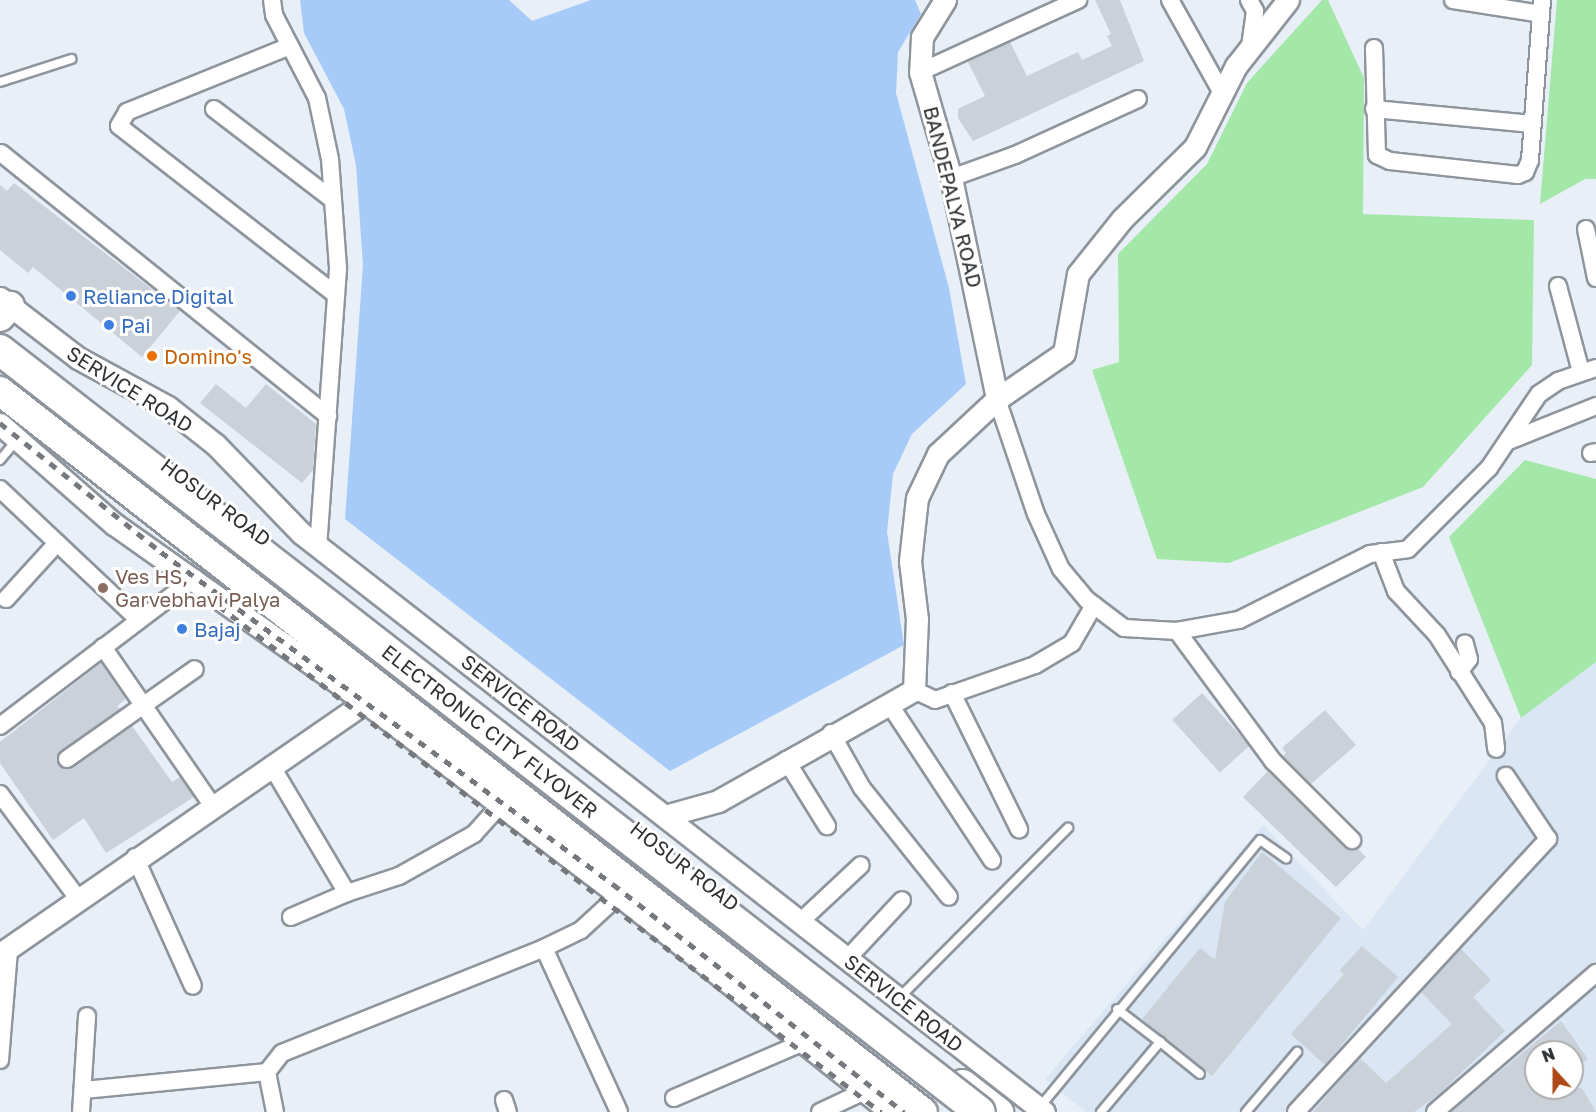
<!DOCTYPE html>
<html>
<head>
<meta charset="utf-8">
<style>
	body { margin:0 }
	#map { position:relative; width:1596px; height:1112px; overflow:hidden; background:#e8eff6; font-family:"Golos Text",sans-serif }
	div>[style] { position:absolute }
	.built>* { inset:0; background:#dae6f4 }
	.green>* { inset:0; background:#a3e7a9 }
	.water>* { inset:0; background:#a7cbf8 }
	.building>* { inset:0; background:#cad1d9; transform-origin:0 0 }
	.roads { filter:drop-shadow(2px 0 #8e959c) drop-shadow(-2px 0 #8e959c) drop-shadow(0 2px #8e959c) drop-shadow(0 -2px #8e959c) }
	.service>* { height:8px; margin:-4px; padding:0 4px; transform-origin:4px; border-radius:4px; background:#fff }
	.minor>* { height:16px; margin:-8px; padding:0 8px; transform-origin:8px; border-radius:8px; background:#fff }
	.tertiary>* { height:21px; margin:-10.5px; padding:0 10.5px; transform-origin:10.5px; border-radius:10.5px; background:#fff }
	.trunk>* { height:28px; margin:-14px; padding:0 14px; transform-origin:14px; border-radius:14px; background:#fff }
	.rail>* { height:4.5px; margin-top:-2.25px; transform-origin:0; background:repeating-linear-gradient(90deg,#75797e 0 8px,transparent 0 16px) }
	.bridges { filter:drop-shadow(2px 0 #8e959c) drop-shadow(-2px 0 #8e959c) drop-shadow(0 2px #8e959c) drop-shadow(0 -2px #8e959c) }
	.motorway-bridge>* { height:30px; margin:-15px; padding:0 15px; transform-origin:15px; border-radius:15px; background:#fff }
	.dots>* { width:16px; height:16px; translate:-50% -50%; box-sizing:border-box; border:3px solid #fff; border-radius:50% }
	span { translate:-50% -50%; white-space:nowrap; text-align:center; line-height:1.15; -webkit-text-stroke:6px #fff; paint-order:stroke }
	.street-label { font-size:20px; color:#2f3235 }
	.shop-label { font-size:20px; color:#366cbe }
	.left { translate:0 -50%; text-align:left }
	.food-label { font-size:20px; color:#c56008 }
	.education-label { font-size:20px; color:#785e54 }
	.north { position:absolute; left:1524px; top:1040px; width:60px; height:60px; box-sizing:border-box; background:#fff; border:2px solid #acadae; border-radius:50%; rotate:339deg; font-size:16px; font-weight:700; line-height:24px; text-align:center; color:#2f3235 }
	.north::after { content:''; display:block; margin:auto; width:21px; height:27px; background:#ac4814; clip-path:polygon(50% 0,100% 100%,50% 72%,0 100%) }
</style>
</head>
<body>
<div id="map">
	<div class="built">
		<i style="clip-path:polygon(evenodd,1596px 662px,1596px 1112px,1086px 1112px,1045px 1079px,1263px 825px,1363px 930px,1521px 718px,1596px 662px,1536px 1052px,1572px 1052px,1572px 1088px,1536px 1088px,1536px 1052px)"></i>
	</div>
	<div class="green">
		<i style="clip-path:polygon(1322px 0,1328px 0,1364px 78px,1363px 214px,1534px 220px,1532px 365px,1423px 487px,1229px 563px,1157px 559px,1092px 370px,1119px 362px,1118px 254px,1207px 164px,1247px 83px)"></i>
		<i style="clip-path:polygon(1557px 0,1596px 0,1596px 179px,1585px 179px,1540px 204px)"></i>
		<i style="clip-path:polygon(1525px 460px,1596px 479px,1596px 662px,1521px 718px,1449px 537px)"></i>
	</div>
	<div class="water">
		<i style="clip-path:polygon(300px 0,509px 0,532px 21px,591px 0,915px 0,921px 14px,898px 52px,896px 93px,949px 288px,966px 384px,912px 434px,893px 474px,887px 532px,904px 645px,670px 771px,345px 519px,363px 265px,356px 165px,344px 109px,304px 33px)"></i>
	</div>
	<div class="building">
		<i style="clip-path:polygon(1095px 0,1120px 0,1144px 61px,973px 141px,958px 118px,958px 109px,985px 96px,968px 62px,1010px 42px,1027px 76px,1078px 52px,1082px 60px,1112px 46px,1107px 36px,1111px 34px)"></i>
		<i style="clip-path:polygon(14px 183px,180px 311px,142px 357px,33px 267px,28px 273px,0 250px,0 185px,7px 191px)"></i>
		<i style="clip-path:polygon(216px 384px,246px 408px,266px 384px,316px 424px,313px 470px,302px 483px,200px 403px)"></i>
		<i style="clip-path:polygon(101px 663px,126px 699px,117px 706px,120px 709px,61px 751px,58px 765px,73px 768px,132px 726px,172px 782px,180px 777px,194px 797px,106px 853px,84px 818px,53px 840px,0 763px,0 742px)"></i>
		<i style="left:1202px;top:693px;width:71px;height:40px;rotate:48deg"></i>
		<i style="clip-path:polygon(1325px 710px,1356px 745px,1311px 784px,1283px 756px,1286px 753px,1282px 748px)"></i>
		<i style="clip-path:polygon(1268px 771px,1345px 847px,1358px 849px,1366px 857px,1336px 887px,1243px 797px)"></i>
		<i style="clip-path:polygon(1262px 852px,1341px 918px,1212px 1076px,1142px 1019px,1200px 948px,1215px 960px,1225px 902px)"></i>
		<i style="clip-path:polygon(1362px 946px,1398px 977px,1325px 1065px,1291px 1034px,1344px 974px,1339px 971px)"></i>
		<i style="clip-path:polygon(1461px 949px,1491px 980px,1473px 997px,1505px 1031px,1438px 1095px,1414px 1112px,1313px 1112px,1360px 1058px,1386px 1083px,1452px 1024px,1421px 992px)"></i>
		<i style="clip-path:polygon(1561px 1021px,1588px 1059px,1572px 1071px,1572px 1052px,1536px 1052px,1536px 1088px,1582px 1088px,1596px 1112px,1451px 1112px)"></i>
	</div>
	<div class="roads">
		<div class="service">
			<i style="left:0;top:82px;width:75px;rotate:-17.9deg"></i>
			<i style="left:0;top:460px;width:26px;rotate:-50deg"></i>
			<i style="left:899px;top:998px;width:240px;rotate:-45.2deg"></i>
			<i style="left:1160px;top:1042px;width:51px;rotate:38.7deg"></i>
			<i style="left:1039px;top:1108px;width:347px;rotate:-50.5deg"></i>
			<i style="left:1260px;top:840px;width:32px;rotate:35deg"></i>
			<i style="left:1101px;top:1112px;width:92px;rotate:-49.9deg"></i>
			<i style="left:1160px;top:1042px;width:54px;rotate:-142.5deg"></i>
			<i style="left:1246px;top:1112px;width:79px;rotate:-49.6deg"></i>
		</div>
		<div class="minor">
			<i style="left:272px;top:0;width:15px;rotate:82deg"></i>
			<i style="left:274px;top:15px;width:93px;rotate:62.6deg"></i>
			<i style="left:317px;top:98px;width:62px;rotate:78deg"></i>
			<i style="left:330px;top:159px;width:110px;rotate:85.8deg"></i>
			<i style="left:338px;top:269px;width:278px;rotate:94.1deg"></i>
			<i style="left:1170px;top:0;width:107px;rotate:60.8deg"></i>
			<i style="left:1249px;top:0;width:13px;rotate:61deg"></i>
			<i style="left:1255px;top:11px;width:37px;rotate:98deg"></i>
			<i style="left:1453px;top:0;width:89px;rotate:9deg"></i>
			<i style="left:290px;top:46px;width:176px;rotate:158deg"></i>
			<i style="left:127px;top:112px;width:16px;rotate:120deg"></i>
			<i style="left:119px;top:126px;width:275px;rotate:37.9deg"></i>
			<i style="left:1374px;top:48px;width:107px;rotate:88.4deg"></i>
			<i style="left:1377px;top:155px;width:14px;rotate:25deg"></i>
			<i style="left:1390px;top:161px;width:129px;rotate:6.2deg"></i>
			<i style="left:1518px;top:175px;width:8px;rotate:-23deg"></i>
			<i style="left:1525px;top:172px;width:13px;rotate:-67deg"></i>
			<i style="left:1530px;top:160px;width:160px;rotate:-85.7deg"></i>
			<i style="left:920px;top:72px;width:174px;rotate:-24.5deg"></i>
			<i style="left:214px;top:109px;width:150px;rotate:37.4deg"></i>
			<i style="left:1374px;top:109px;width:159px;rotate:5.4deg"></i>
			<i style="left:1px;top:153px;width:420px;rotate:38.8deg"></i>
			<i style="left:951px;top:178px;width:68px;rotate:-19.8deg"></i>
			<i style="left:1015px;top:155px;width:135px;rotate:-24.5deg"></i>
			<i style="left:1586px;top:229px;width:50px;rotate:78.5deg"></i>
			<i style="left:1558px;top:286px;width:89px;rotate:75deg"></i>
			<i style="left:997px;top:399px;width:121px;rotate:71.3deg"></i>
			<i style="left:1036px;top:514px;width:60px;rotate:65.6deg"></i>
			<i style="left:1061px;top:569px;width:40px;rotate:50deg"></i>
			<i style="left:1087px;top:600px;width:46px;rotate:37.1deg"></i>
			<i style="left:1124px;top:628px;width:53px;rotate:3.2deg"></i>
			<i style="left:1177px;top:631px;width:63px;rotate:-10.1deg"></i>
			<i style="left:1239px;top:620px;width:147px;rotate:-26.7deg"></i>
			<i style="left:1370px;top:554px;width:38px;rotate:-7deg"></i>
			<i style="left:1408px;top:549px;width:115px;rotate:-45deg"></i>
			<i style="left:1489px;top:468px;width:89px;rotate:-56deg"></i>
			<i style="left:1539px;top:394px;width:23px;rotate:-34deg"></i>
			<i style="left:1558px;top:381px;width:40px;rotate:-18.9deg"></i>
			<i style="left:1511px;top:440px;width:92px;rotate:-21.8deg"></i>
			<i style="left:1591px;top:453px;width:5px;rotate:-11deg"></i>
			<i style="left:0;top:489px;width:190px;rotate:43.3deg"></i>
			<i style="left:1381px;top:552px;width:42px;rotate:69deg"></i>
			<i style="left:1396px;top:591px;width:60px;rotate:47deg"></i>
			<i style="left:1437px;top:635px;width:104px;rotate:57.5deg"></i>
			<i style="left:1493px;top:723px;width:26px;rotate:83deg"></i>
			<i style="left:6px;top:599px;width:76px;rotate:-47.7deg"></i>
			<i style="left:1177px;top:631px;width:162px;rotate:53.6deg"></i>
			<i style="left:1273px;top:761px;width:112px;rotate:45deg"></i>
			<i style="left:103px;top:647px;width:192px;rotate:55.4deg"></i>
			<i style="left:1459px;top:672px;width:16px;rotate:-52deg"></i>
			<i style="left:1469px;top:659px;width:16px;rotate:-105deg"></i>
			<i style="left:914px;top:690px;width:23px;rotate:25deg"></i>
			<i style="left:935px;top:700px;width:106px;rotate:-19.3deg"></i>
			<i style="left:1035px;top:665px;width:43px;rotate:-30.7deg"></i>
			<i style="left:1072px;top:643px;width:44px;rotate:-59.9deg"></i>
			<i style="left:952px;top:693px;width:152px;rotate:63.8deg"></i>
			<i style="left:890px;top:705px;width:186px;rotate:56.7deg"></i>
			<i style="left:0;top:726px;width:245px;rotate:-37.2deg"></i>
			<i style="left:831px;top:733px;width:63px;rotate:60.6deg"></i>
			<i style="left:862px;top:788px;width:139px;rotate:51.4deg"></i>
			<i style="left:67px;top:759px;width:156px;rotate:-35.1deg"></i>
			<i style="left:786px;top:760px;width:78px;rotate:58.2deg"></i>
			<i style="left:271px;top:765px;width:149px;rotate:59.3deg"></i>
			<i style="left:347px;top:893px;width:55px;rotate:-18.1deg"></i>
			<i style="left:399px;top:876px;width:86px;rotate:-29.2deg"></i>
			<i style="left:474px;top:834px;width:36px;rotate:-48deg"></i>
			<i style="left:0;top:794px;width:132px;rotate:53.3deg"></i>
			<i style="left:135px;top:857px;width:141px;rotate:65.8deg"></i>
			<i style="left:291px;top:917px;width:61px;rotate:-23.2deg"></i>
			<i style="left:800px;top:922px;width:83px;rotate:-43.1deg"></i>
			<i style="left:544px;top:948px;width:180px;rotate:65.4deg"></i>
			<i style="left:848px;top:958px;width:79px;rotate:-47deg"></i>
			<i style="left:0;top:1060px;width:110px;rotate:-85.3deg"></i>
			<i style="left:84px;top:1090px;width:184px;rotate:-5.6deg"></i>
			<i style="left:674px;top:1098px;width:139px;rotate:-23.3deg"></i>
			<i style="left:504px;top:1100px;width:13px;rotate:72deg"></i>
			<i style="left:81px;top:1112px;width:96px;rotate:-86.4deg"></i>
			<i style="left:275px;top:1112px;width:41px;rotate:-101.3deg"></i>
			<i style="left:267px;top:1072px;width:24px;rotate:-52deg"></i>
			<i style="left:282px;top:1053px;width:282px;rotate:-21.8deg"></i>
			<i style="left:544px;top:948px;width:41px;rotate:-25.9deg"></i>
			<i style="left:581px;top:930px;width:52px;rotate:-42.6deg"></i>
			<i style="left:820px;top:1112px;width:50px;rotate:-25deg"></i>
			<i style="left:1296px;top:1112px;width:372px;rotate:-47.3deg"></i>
			<i style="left:1548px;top:839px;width:76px;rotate:-123.7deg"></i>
			<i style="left:1435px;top:1112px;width:213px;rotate:-40.8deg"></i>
		</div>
		<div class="tertiary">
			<i style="left:945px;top:0;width:44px;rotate:121.9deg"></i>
			<i style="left:922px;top:37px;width:35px;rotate:93deg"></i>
			<i style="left:920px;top:72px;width:110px;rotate:73.7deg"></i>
			<i style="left:951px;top:178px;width:226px;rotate:78.2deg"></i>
			<i style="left:0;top:298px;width:98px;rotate:37.6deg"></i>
			<i style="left:78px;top:358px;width:102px;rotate:28.6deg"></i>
			<i style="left:168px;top:407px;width:61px;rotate:38.4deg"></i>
			<i style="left:216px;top:445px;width:122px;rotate:46deg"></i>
			<i style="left:301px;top:533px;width:942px;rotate:37.93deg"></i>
			<i style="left:0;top:424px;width:152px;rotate:41.3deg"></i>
			<i style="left:114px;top:524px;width:308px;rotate:35.3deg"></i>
			<i style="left:365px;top:702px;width:319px;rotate:37.2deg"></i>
			<i style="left:619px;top:895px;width:348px;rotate:38.6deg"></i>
			<i style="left:668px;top:815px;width:52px;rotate:-15.6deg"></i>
			<i style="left:718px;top:801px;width:225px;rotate:-29.5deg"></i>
			<i style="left:914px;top:690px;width:71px;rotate:-87.6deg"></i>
			<i style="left:917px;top:619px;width:58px;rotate:-96.9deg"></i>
			<i style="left:910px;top:561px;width:63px;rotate:-83.7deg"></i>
			<i style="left:917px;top:498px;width:49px;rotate:-64.5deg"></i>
			<i style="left:938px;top:454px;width:81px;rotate:-43deg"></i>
			<i style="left:997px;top:399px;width:81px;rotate:-34.5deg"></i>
			<i style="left:1064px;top:353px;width:80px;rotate:-80deg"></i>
			<i style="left:1078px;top:274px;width:70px;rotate:-51.3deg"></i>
			<i style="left:1122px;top:219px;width:103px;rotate:-44.6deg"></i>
			<i style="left:1195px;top:147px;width:91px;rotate:-63.2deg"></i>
			<i style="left:1236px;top:66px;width:84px;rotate:-51.8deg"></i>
			<i style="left:0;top:954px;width:444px;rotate:-34.6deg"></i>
		</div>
		<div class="trunk">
			<i style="left:0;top:317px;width:15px;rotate:-48deg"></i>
			<i style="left:0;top:391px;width:1171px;rotate:38deg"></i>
			<i style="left:963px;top:1084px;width:46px;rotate:37.9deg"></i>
		</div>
	</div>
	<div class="rail">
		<i style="left:0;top:423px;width:206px;rotate:38.7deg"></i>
		<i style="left:161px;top:552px;width:561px;rotate:36.3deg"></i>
		<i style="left:613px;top:884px;width:370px;rotate:38.1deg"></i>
		<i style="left:206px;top:596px;width:850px;rotate:37.4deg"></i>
	</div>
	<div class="bridges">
		<div class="motorway-bridge">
			<i style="left:0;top:350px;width:1241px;rotate:37.87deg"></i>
		</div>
	</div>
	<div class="dots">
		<i style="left:71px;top:296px;background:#3f7fe0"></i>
		<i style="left:109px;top:325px;background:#3f7fe0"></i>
		<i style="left:152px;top:356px;background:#e8710a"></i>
		<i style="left:103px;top:588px;background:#8d6e63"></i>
		<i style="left:182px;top:629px;background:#3f7fe0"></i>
	</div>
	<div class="street-label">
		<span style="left:953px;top:197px;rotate:76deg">BANDEPALYA ROAD</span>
		<span style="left:130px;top:389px;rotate:32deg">SERVICE ROAD</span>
		<span style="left:216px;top:502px;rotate:37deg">HOSUR ROAD</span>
		<span style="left:521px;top:703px;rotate:38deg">SERVICE ROAD</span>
		<span style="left:490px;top:731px;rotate:38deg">ELECTRONIC CITY FLYOVER</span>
		<span style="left:685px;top:866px;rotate:38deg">HOSUR ROAD</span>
		<span style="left:904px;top:1003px;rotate:38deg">SERVICE ROAD</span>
	</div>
	<div class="shop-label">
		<span class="left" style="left:83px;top:296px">Reliance Digital</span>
		<span class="left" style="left:121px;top:325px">Pai</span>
		<span class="left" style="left:194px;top:629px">Bajaj</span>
	</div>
	<div class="food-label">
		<span class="left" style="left:164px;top:356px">Domino's</span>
	</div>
	<div class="education-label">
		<span class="left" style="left:115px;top:588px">Ves HS,<br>Garvebhavi Palya</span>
	</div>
	<div class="north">N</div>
</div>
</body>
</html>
